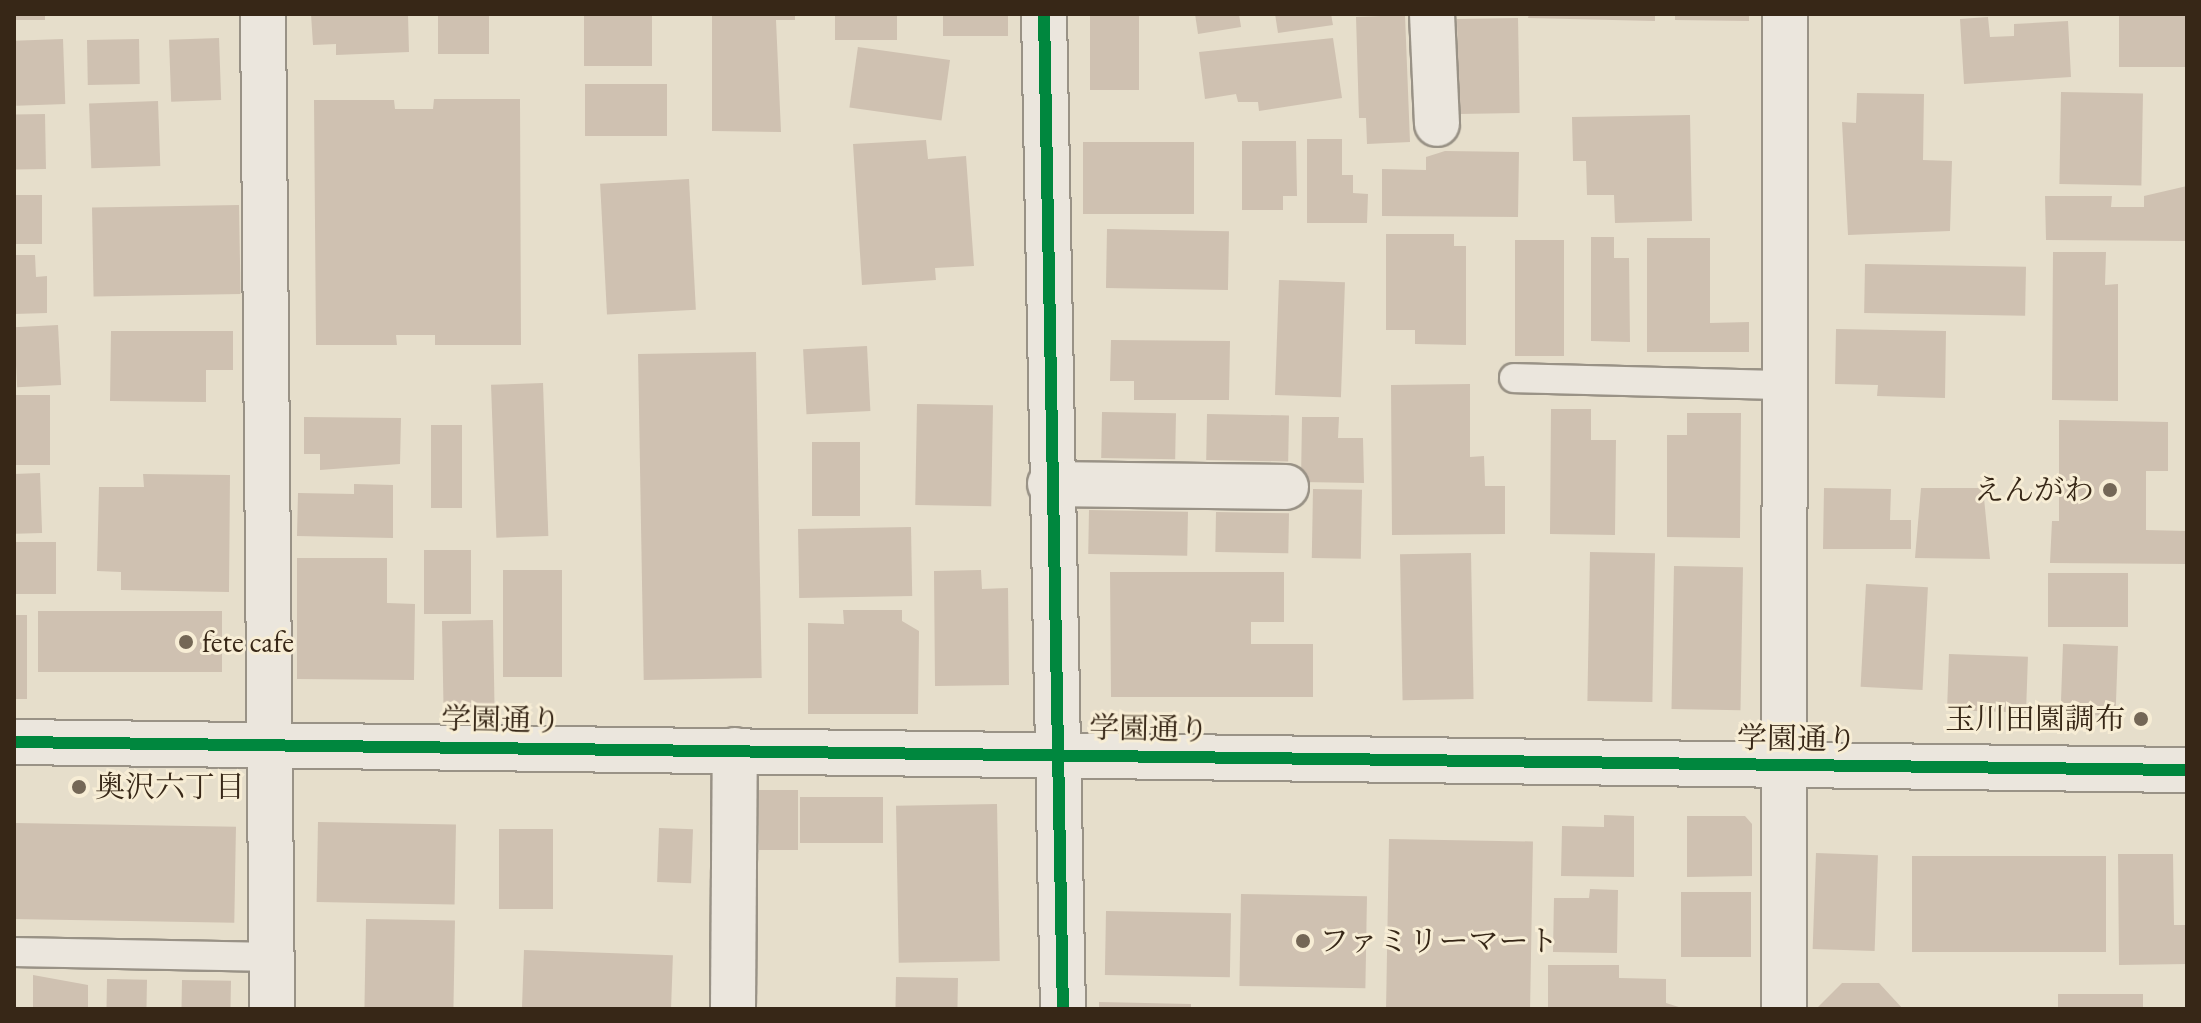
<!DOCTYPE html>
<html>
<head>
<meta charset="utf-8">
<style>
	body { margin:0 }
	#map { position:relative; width:2201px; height:1023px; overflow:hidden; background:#e6decb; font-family:"EB Garamond","Noto Serif JP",serif }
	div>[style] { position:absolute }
	.building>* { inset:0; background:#cfc1b1; transform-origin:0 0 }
	.roads { filter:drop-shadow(2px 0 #999286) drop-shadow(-2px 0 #999286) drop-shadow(0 2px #999286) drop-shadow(0 -2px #999286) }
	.service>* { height:28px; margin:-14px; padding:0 14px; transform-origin:14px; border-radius:14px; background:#ebe6dd }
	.minor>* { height:44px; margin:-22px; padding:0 22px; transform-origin:22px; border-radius:22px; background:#ebe6dd }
	.tertiary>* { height:44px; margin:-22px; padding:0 22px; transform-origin:22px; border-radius:22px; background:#ebe6dd }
	.cycleway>* { height:12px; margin:-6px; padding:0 6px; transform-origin:6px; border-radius:6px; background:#00873e }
	.dots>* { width:22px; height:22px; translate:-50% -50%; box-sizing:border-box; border:4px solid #f7edd5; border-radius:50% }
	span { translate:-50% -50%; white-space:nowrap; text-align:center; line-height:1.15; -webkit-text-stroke:6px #f7edd5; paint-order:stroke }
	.poi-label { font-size:30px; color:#372717 }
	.right { translate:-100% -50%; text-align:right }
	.left { translate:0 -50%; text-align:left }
	.street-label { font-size:30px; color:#372717 }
	.frame { position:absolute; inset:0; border:16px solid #372717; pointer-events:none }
</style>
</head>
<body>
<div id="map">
	<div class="building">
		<i style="left:14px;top:14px;width:31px;height:6px"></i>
		<i style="clip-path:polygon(311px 14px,408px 14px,409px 52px,336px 55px,336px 44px,313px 45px)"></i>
		<i style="left:438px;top:14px;width:51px;height:40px"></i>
		<i style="left:584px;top:14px;width:68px;height:52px"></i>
		<i style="clip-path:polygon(712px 14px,795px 14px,795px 20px,776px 20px,781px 132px,712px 131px)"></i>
		<i style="left:835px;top:14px;width:62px;height:26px"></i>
		<i style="left:943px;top:14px;width:65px;height:22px"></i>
		<i style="left:1090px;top:14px;width:49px;height:76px"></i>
		<i style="clip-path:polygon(1195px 14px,1239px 14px,1241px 27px,1198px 34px)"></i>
		<i style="clip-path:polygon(1275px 14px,1331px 14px,1333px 25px,1278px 33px)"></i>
		<i style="clip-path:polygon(1529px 14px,1655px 14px,1655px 21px,1528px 18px)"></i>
		<i style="clip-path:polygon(1675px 14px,1749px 14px,1749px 21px,1675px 20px)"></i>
		<i style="left:2119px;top:14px;width:68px;height:53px"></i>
		<i style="clip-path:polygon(1405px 15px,1410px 142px,1367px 144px,1366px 118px,1359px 118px,1356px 17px)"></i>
		<i style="clip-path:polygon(1988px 17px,1990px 37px,2014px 36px,2014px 24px,2068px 21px,2071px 77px,1964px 84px,1960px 19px)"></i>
		<i style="left:1518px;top:18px;width:95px;height:61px;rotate:89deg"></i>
		<i style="left:219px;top:38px;width:62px;height:50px;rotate:88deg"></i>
		<i style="clip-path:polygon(1333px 38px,1342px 98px,1259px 111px,1258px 102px,1238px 102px,1236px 94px,1205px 99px,1199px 52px)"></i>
		<i style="left:63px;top:39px;width:65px;height:49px;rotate:88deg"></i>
		<i style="left:139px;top:39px;width:45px;height:52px;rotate:89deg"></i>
		<i style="left:950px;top:60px;width:61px;height:93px;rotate:98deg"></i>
		<i style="left:585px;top:84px;width:82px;height:52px"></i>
		<i style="left:2061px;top:92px;width:82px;height:92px;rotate:1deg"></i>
		<i style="clip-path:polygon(1857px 93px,1924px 94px,1923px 160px,1952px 161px,1950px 231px,1848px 235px,1842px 122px,1856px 123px)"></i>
		<i style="clip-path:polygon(434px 99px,520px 99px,521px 345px,435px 345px,435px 335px,396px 335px,397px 345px,316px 345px,314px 100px,394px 100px,395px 109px,433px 109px)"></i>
		<i style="left:158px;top:101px;width:65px;height:69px;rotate:88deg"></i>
		<i style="left:45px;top:114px;width:55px;height:31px;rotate:89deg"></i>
		<i style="clip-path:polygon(1690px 115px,1692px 221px,1615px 223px,1614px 195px,1587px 195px,1586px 161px,1573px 161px,1572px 117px)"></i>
		<i style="clip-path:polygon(1307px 139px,1342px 139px,1342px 175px,1353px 175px,1353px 193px,1368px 194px,1367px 223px,1307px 223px)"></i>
		<i style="clip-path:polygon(926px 140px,928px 159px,966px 156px,974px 266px,935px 268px,936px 280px,862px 285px,853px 144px)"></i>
		<i style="clip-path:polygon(1242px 141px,1296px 141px,1297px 196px,1283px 196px,1283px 210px,1242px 210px)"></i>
		<i style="left:1083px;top:142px;width:111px;height:72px"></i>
		<i style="clip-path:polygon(1445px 151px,1519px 152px,1518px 217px,1382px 216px,1382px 169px,1426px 170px,1426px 157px)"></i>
		<i style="left:689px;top:179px;width:131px;height:89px;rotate:87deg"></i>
		<i style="clip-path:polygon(2187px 186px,2187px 241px,2046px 240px,2045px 196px,2112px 196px,2111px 207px,2144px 207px,2144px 196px)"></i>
		<i style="left:42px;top:195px;width:49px;height:28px;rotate:90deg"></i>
		<i style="left:239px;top:205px;width:89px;height:147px;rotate:89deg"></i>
		<i style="left:1107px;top:229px;width:122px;height:59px;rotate:1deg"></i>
		<i style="clip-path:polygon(1386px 234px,1454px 234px,1454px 246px,1466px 246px,1466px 345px,1415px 344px,1415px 330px,1386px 330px)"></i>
		<i style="clip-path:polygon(1591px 237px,1614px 237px,1614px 258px,1629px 258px,1630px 342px,1591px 341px)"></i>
		<i style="clip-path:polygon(1647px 238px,1710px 238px,1710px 323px,1749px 322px,1749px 352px,1647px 352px)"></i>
		<i style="left:1515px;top:240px;width:49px;height:116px"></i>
		<i style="clip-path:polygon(2053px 252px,2106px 252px,2105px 285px,2118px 284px,2118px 401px,2052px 400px)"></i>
		<i style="clip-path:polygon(14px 255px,35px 255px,36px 277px,47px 276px,47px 313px,14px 314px)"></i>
		<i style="left:1865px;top:264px;width:161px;height:49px;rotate:1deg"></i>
		<i style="left:1279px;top:280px;width:66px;height:115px;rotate:2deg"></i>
		<i style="left:58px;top:325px;width:60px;height:44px;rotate:87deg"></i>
		<i style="clip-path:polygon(1836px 329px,1946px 331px,1945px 398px,1877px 396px,1878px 385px,1835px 384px)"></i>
		<i style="clip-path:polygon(111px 331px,233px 331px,233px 370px,206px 370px,206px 402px,110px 401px)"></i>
		<i style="clip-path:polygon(1111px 340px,1230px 341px,1229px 400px,1134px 400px,1134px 381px,1110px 381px)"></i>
		<i style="left:867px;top:346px;width:65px;height:64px;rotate:87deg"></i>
		<i style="left:756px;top:352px;width:326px;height:118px;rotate:89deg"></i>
		<i style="left:543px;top:383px;width:153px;height:52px;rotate:88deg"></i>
		<i style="clip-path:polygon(1470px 384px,1470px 457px,1484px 456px,1485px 486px,1505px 486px,1505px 534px,1392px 535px,1391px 385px)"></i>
		<i style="left:14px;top:395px;width:36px;height:70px"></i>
		<i style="left:917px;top:404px;width:76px;height:101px;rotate:1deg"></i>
		<i style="clip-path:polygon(1551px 409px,1591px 409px,1591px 440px,1616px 440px,1615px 535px,1550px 534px)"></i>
		<i style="left:1102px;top:412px;width:74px;height:46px;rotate:1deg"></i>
		<i style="clip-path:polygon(1687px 413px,1741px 413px,1740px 538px,1667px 537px,1667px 435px,1687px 435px)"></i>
		<i style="left:1207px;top:414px;width:82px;height:46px;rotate:1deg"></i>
		<i style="clip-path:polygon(304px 417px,401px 418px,400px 464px,320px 470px,320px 454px,304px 454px)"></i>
		<i style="clip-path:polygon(1302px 417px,1339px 417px,1338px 438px,1363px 438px,1364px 483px,1301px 482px)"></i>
		<i style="clip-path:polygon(2059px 420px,2168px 422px,2168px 471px,2146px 471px,2146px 530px,2187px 531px,2187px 564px,2050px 563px,2052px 521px,2059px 521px)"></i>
		<i style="left:431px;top:425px;width:31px;height:83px"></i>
		<i style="left:812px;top:442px;width:48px;height:74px"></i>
		<i style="left:40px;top:473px;width:60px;height:26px;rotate:88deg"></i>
		<i style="clip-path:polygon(143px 474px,230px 475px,229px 592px,121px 590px,121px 572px,97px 571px,99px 487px,144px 487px)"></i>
		<i style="clip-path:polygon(354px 484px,393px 485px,393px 538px,297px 536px,298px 493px,354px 494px)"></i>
		<i style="clip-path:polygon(1824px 488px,1891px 489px,1890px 520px,1911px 520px,1911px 549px,1823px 549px)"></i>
		<i style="clip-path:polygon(1921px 488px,1983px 488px,1990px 559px,1915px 558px)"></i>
		<i style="left:1313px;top:489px;width:49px;height:69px;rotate:1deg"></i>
		<i style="left:1089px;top:510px;width:99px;height:44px;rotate:1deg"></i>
		<i style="left:1216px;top:512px;width:73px;height:40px;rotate:1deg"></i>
		<i style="left:911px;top:527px;width:69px;height:113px;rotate:89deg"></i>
		<i style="left:14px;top:542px;width:42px;height:52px"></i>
		<i style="left:424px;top:550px;width:47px;height:64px"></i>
		<i style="left:1590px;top:552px;width:65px;height:149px;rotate:1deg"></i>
		<i style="left:1471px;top:553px;width:146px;height:71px;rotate:89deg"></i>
		<i style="clip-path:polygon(297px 558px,387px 558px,387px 603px,415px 604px,414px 680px,297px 679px)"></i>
		<i style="left:1674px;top:566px;width:69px;height:143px;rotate:1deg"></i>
		<i style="left:503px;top:570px;width:59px;height:107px"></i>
		<i style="clip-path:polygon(981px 570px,982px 589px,1008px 588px,1009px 685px,935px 686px,934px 571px)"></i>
		<i style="clip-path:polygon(1110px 572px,1284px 572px,1284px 622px,1251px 622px,1251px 644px,1313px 644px,1313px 697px,1111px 697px)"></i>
		<i style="left:2048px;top:573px;width:80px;height:54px"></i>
		<i style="left:1866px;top:584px;width:62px;height:103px;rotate:3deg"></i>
		<i style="clip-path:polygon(843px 610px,902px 610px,902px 621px,919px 631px,918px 714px,808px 714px,808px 623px,844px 624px)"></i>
		<i style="left:38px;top:611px;width:184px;height:61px"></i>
		<i style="left:14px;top:615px;width:13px;height:84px"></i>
		<i style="left:493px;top:620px;width:87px;height:51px;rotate:89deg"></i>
		<i style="left:2063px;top:644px;width:55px;height:70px;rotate:2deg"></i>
		<i style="left:1949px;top:654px;width:79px;height:56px;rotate:2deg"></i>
		<i style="left:759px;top:790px;width:39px;height:60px"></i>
		<i style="left:883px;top:797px;width:46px;height:83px;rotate:90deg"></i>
		<i style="left:997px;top:804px;width:157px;height:101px;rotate:89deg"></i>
		<i style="clip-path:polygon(1604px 815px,1634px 816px,1634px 877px,1561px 876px,1562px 826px,1604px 827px)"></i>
		<i style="clip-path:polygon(1687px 816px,1745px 816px,1752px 824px,1752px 876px,1687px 877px)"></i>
		<i style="left:318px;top:822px;width:138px;height:80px;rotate:1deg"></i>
		<i style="left:14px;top:823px;width:222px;height:96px;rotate:1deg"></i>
		<i style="left:659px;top:828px;width:34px;height:54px;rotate:2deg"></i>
		<i style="left:499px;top:829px;width:54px;height:80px"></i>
		<i style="left:1389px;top:839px;width:144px;height:170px;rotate:1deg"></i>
		<i style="left:1816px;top:853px;width:62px;height:96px;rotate:2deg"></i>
		<i style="clip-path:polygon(2118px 854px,2173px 854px,2174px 925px,2187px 925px,2187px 964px,2119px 965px)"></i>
		<i style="left:1912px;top:856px;width:194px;height:96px"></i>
		<i style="clip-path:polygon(1590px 889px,1618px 890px,1617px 953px,1553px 952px,1554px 898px,1589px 898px)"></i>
		<i style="left:1681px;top:892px;width:70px;height:65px"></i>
		<i style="left:1241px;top:894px;width:126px;height:92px;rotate:1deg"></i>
		<i style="left:1106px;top:911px;width:125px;height:64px;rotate:1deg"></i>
		<i style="left:366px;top:919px;width:89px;height:90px;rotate:1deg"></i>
		<i style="left:524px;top:950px;width:149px;height:59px;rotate:2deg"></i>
		<i style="clip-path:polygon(1548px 965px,1619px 965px,1619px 978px,1666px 979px,1666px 1003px,1685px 1009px,1548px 1009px)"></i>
		<i style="clip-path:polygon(33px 975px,88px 985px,88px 1009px,33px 1009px)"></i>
		<i style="left:896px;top:977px;width:62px;height:32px;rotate:1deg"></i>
		<i style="left:107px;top:979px;width:40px;height:30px;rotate:1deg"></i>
		<i style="left:182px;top:980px;width:49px;height:29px;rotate:1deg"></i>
		<i style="clip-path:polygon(1842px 983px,1879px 983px,1903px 1009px,1816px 1009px)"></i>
		<i style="left:2058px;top:994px;width:85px;height:15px"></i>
		<i style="clip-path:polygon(1099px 1002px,1191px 1004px,1191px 1009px,1099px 1009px)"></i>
	</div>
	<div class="roads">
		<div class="service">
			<i style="left:1514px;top:378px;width:269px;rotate:1.5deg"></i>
			<i style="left:14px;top:952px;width:259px;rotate:1.1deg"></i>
		</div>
		<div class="minor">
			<i style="left:263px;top:14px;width:995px;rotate:89.48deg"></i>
			<i style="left:1044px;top:14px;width:995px;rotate:88.91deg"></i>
			<i style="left:1432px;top:14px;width:110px;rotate:87.4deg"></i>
			<i style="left:1050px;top:484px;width:236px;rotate:0.7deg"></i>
			<i style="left:733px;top:1009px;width:259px;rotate:-89.6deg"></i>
			<i style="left:1784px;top:1009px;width:995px;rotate:-89.94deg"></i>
		</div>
		<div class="tertiary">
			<i style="left:14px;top:742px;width:2173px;rotate:0.74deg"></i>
		</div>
	</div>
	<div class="cycleway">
		<i style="left:1044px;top:14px;width:995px;rotate:88.91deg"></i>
		<i style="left:14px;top:742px;width:2173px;rotate:0.74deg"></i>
	</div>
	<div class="dots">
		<i style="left:2110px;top:490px;background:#746756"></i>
		<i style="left:186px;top:642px;background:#746756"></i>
		<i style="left:2141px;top:719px;background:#746756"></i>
		<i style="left:79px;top:787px;background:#746756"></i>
		<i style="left:1303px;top:941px;background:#746756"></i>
	</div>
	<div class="poi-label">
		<span class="right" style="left:2094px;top:490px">えんがわ</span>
		<span class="left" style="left:202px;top:642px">fete cafe</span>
		<span class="right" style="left:2125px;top:719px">玉川田園調布</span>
		<span class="left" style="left:95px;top:787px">奥沢六丁目</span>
		<span class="left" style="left:1319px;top:941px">ファミリーマート</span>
	</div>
	<div class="street-label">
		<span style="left:501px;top:720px;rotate:1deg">学園通り</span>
		<span style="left:1149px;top:729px;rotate:1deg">学園通り</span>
		<span style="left:1797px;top:739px;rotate:1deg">学園通り</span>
	</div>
	<div class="frame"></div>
</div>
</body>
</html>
